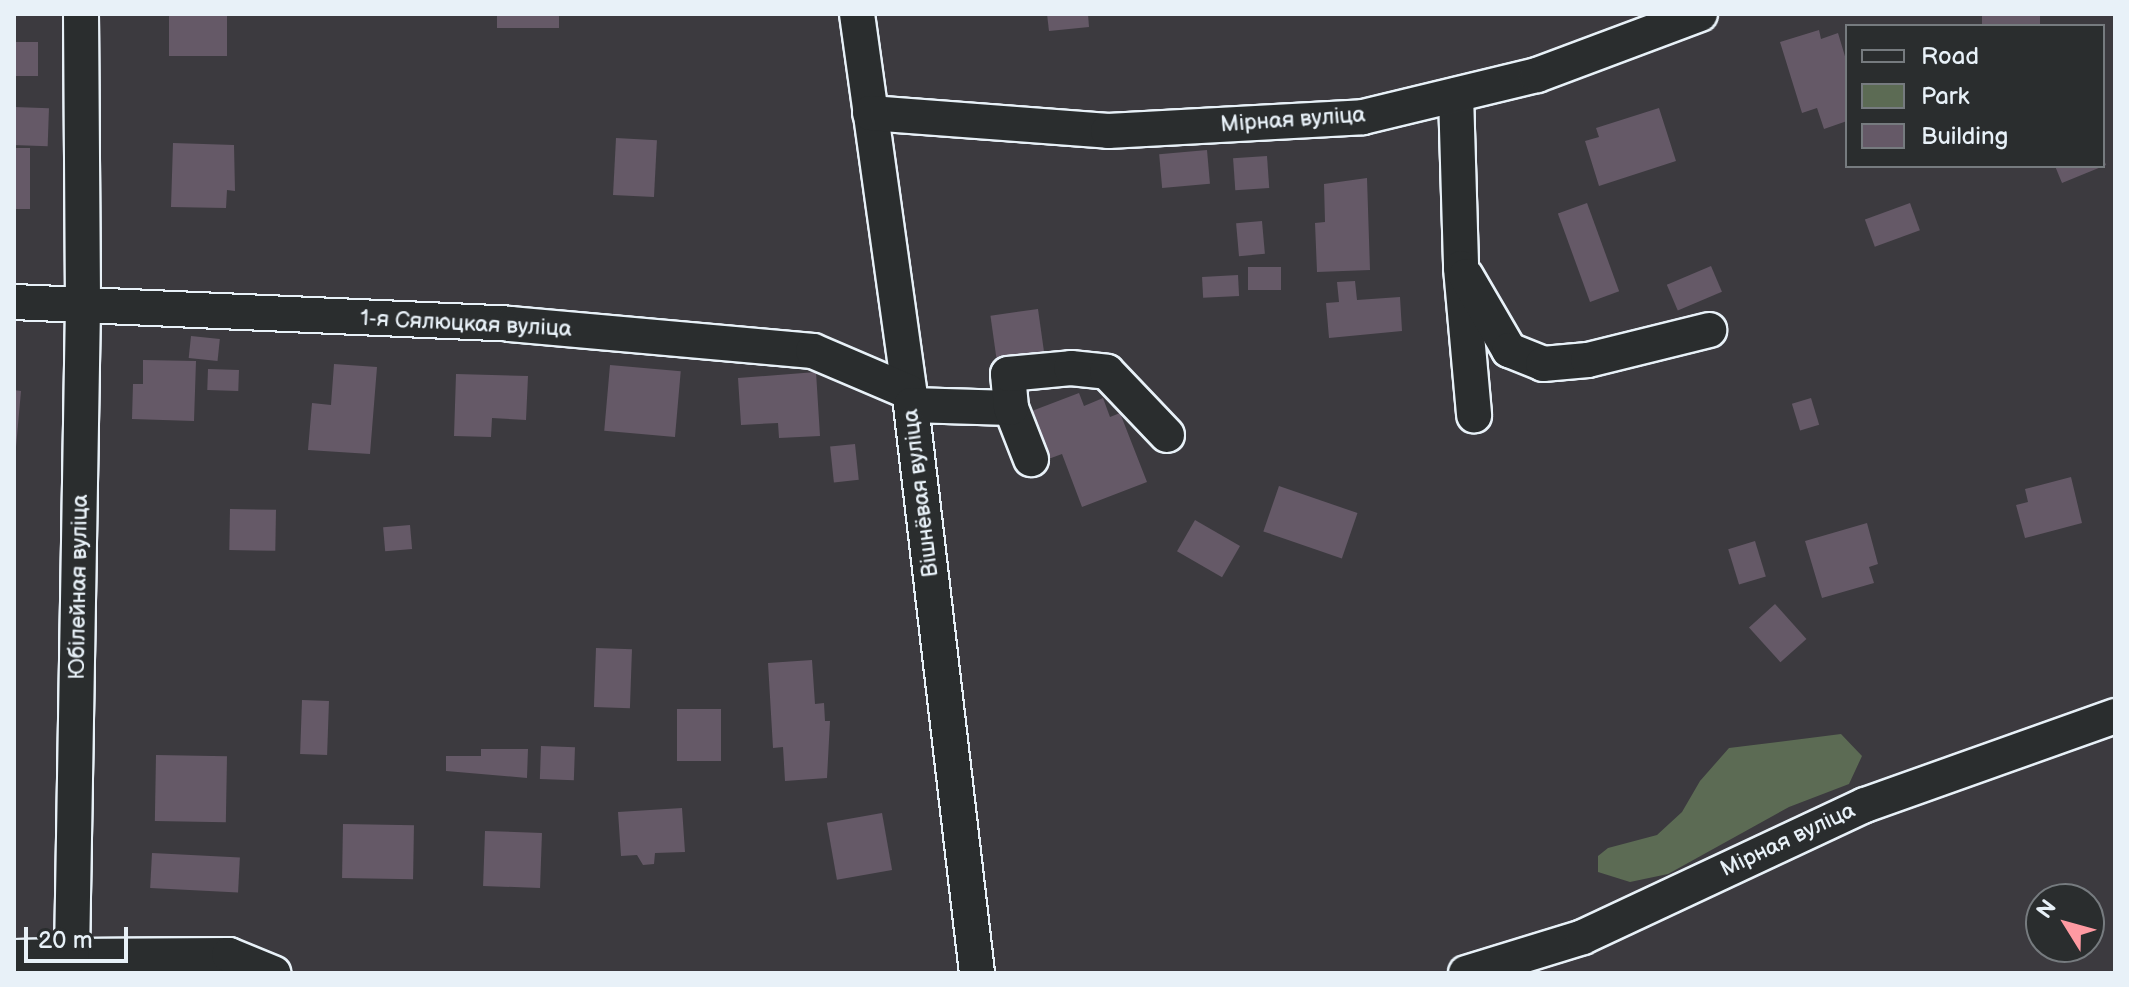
<!DOCTYPE html>
<html>
<head>
<meta charset="utf-8">
<style>
	body { margin:0 }
	#map { position:relative; width:2129px; height:987px; overflow:hidden; background:#3c3a3f; font-family:"Balsamiq Sans",sans-serif }
	div>[style] { position:absolute }
	.green>* { inset:0; background:#5c6b54 }
	.building>* { inset:0; background:#655967; transform-origin:0 0 }
	.roads { filter:drop-shadow(2px 0 #e8f1f8) drop-shadow(-2px 0 #e8f1f8) drop-shadow(0 2px #e8f1f8) drop-shadow(0 -2px #e8f1f8) }
	.minor>* { height:34px; margin:-17px; padding:0 17px; transform-origin:17px; border-radius:17px; background:#2a2d2e }
	span { translate:-50% -50%; white-space:nowrap; text-align:center; line-height:1.15; -webkit-text-stroke:7px #2a2d2e; paint-order:stroke }
	.street-label { font-size:22px; color:#e8f1f8 }
	.frame { position:absolute; inset:0; border:16px solid #e8f1f8; pointer-events:none }
	.legend { position:absolute; left:1845px; top:24px; width:260px; height:144px; box-sizing:border-box; background:#2a2d2e; border:2px solid #767b7f; margin:0; padding:10px 14px; list-style:none; font-size:24px; color:#e8f1f8 }
	.legend li { display:flex; align-items:center; gap:16px; height:40px }
	.legend b { width:40px; border:2px solid #767b7f }
	.north { position:absolute; left:2025px; top:883px; width:80px; height:80px; box-sizing:border-box; background:#2a2d2e; border:2px solid #767b7f; border-radius:50%; rotate:307deg; font-size:22px; font-weight:700; line-height:32px; text-align:center; color:#e8f1f8 }
	.north::after { content:''; display:block; margin:auto; width:28px; height:36px; background:#ff9aa2; clip-path:polygon(50% 0,100% 100%,50% 72%,0 100%) }
	.scale { position:absolute; left:24px; top:927px; width:104px; height:36px; box-sizing:border-box; border:4px solid #e8f1f8; border-top:0; padding-left:10px; font-size:24px; line-height:28px; white-space:nowrap; color:#e8f1f8; -webkit-text-stroke:6px #2a2d2e; paint-order:stroke }
</style>
</head>
<body>
<div id="map">
	<div class="green">
		<i style="clip-path:polygon(1841px 734px,1862px 756px,1849px 784px,1789px 807px,1668px 874px,1630px 882px,1598px 872px,1598px 856px,1608px 848px,1657px 835px,1682px 812px,1700px 781px,1729px 748px)"></i>
	</div>
	<div class="building">
		<i style="left:169px;top:14px;width:58px;height:42px"></i>
		<i style="left:497px;top:14px;width:62px;height:14px"></i>
		<i style="clip-path:polygon(1047px 14px,1088px 14px,1089px 27px,1049px 31px)"></i>
		<i style="left:1982px;top:14px;width:58px;height:13px"></i>
		<i style="clip-path:polygon(1819px 30px,1821px 39px,1838px 33px,1847px 63px,1847px 121px,1824px 129px,1817px 108px,1802px 113px,1780px 42px)"></i>
		<i style="left:14px;top:42px;width:24px;height:34px"></i>
		<i style="left:14px;top:107px;width:35px;height:38px;rotate:2deg"></i>
		<i style="clip-path:polygon(1659px 108px,1676px 161px,1599px 186px,1585px 141px,1599px 137px,1596px 128px)"></i>
		<i style="left:616px;top:138px;width:41px;height:57px;rotate:3deg"></i>
		<i style="clip-path:polygon(173px 143px,234px 145px,235px 191px,227px 190px,226px 208px,171px 207px)"></i>
		<i style="left:14px;top:148px;width:16px;height:61px"></i>
		<i style="left:1207px;top:150px;width:34px;height:48px;rotate:85deg"></i>
		<i style="left:1267px;top:156px;width:32px;height:34px;rotate:86deg"></i>
		<i style="clip-path:polygon(2103px 157px,2106px 165px,2062px 183px,2055px 166px,2103px 166px)"></i>
		<i style="clip-path:polygon(1367px 178px,1370px 270px,1317px 272px,1315px 223px,1325px 222px,1324px 184px)"></i>
		<i style="left:1587px;top:203px;width:94px;height:31px;rotate:70deg"></i>
		<i style="left:1910px;top:203px;width:29px;height:48px;rotate:70deg"></i>
		<i style="left:1262px;top:221px;width:33px;height:26px;rotate:85deg"></i>
		<i style="left:1711px;top:266px;width:28px;height:48px;rotate:67deg"></i>
		<i style="left:1281px;top:267px;width:23px;height:33px;rotate:90deg"></i>
		<i style="left:1238px;top:275px;width:21px;height:36px;rotate:87deg"></i>
		<i style="clip-path:polygon(1355px 281px,1357px 300px,1400px 297px,1402px 331px,1329px 338px,1326px 303px,1339px 302px,1337px 282px)"></i>
		<i style="left:1038px;top:309px;width:49px;height:48px;rotate:82deg"></i>
		<i style="left:191px;top:336px;width:29px;height:22px;rotate:6deg"></i>
		<i style="clip-path:polygon(143px 360px,196px 361px,194px 421px,132px 419px,133px 384px,143px 384px)"></i>
		<i style="clip-path:polygon(334px 364px,377px 367px,370px 454px,308px 450px,312px 403px,331px 405px)"></i>
		<i style="left:610px;top:365px;width:71px;height:66px;rotate:5deg"></i>
		<i style="left:208px;top:369px;width:31px;height:21px;rotate:2deg"></i>
		<i style="clip-path:polygon(816px 372px,820px 436px,779px 438px,778px 423px,741px 425px,738px 378px)"></i>
		<i style="clip-path:polygon(456px 374px,528px 376px,526px 420px,492px 418px,491px 437px,454px 436px)"></i>
		<i style="clip-path:polygon(14px 390px,21px 391px,16px 447px,14px 447px)"></i>
		<i style="clip-path:polygon(1079px 393px,1084px 406px,1103px 398px,1110px 417px,1120px 413px,1147px 482px,1082px 507px,1062px 454px,1043px 461px,1024px 414px)"></i>
		<i style="left:1811px;top:398px;width:28px;height:20px;rotate:73deg"></i>
		<i style="left:855px;top:444px;width:36px;height:25px;rotate:84deg"></i>
		<i style="clip-path:polygon(2071px 477px,2082px 523px,2025px 538px,2016px 505px,2028px 502px,2025px 489px)"></i>
		<i style="left:1279px;top:486px;width:83px;height:48px;rotate:19deg"></i>
		<i style="left:230px;top:509px;width:46px;height:41px;rotate:1deg"></i>
		<i style="left:1195px;top:520px;width:52px;height:36px;rotate:30deg"></i>
		<i style="clip-path:polygon(1867px 523px,1878px 564px,1869px 567px,1874px 583px,1822px 598px,1805px 541px)"></i>
		<i style="left:410px;top:525px;width:24px;height:27px;rotate:85deg"></i>
		<i style="left:1755px;top:541px;width:37px;height:28px;rotate:73deg"></i>
		<i style="left:1775px;top:604px;width:47px;height:35px;rotate:48deg"></i>
		<i style="left:596px;top:648px;width:36px;height:59px;rotate:2deg"></i>
		<i style="clip-path:polygon(812px 660px,815px 704px,824px 703px,825px 721px,830px 721px,827px 778px,785px 781px,783px 747px,773px 748px,768px 663px)"></i>
		<i style="left:302px;top:700px;width:27px;height:54px;rotate:2deg"></i>
		<i style="left:677px;top:709px;width:44px;height:52px"></i>
		<i style="left:541px;top:746px;width:34px;height:33px;rotate:2deg"></i>
		<i style="clip-path:polygon(481px 749px,528px 749px,527px 778px,446px 771px,446px 756px,481px 756px)"></i>
		<i style="left:156px;top:755px;width:71px;height:66px;rotate:1deg"></i>
		<i style="clip-path:polygon(682px 808px,685px 852px,655px 853px,654px 864px,643px 865px,637px 855px,621px 856px,618px 812px)"></i>
		<i style="left:882px;top:813px;width:58px;height:56px;rotate:80deg"></i>
		<i style="left:343px;top:824px;width:71px;height:54px;rotate:1deg"></i>
		<i style="left:485px;top:831px;width:57px;height:55px;rotate:2deg"></i>
		<i style="left:152px;top:853px;width:88px;height:35px;rotate:3deg"></i>
	</div>
	<div class="roads">
		<div class="minor">
			<i style="left:81px;top:14px;width:292px;rotate:89.6deg"></i>
			<i style="left:83px;top:306px;width:650px;rotate:90.97deg"></i>
			<i style="left:72px;top:956px;width:157px;rotate:-0.4deg"></i>
			<i style="left:229px;top:955px;width:48px;rotate:22.2deg"></i>
			<i style="left:857px;top:14px;width:395px;rotate:82.1deg"></i>
			<i style="left:911px;top:405px;width:572px;rotate:83.37deg"></i>
			<i style="left:1456px;top:95px;width:173px;rotate:88.3deg"></i>
			<i style="left:1461px;top:268px;width:148px;rotate:84.9deg"></i>
			<i style="left:870px;top:113px;width:239px;rotate:4.3deg"></i>
			<i style="left:1108px;top:131px;width:255px;rotate:-3.1deg"></i>
			<i style="left:1363px;top:117px;width:179px;rotate:-13.6deg"></i>
			<i style="left:1537px;top:75px;width:174px;rotate:-20.5deg"></i>
			<i style="left:1466px;top:276px;width:86px;rotate:59.8deg"></i>
			<i style="left:1509px;top:350px;width:37px;rotate:22deg"></i>
			<i style="left:1543px;top:364px;width:45px;rotate:-5.1deg"></i>
			<i style="left:1588px;top:360px;width:125px;rotate:-13.9deg"></i>
			<i style="left:14px;top:302px;width:496px;rotate:2.5deg"></i>
			<i style="left:510px;top:324px;width:304px;rotate:5.1deg"></i>
			<i style="left:813px;top:351px;width:104px;rotate:23.1deg"></i>
			<i style="left:911px;top:405px;width:100px;rotate:1.7deg"></i>
			<i style="left:1011px;top:408px;width:55px;rotate:68.6deg"></i>
			<i style="left:1011px;top:408px;width:34px;rotate:-95deg"></i>
			<i style="left:1008px;top:374px;width:63px;rotate:-5.4deg"></i>
			<i style="left:1071px;top:368px;width:36px;rotate:6deg"></i>
			<i style="left:1107px;top:372px;width:87px;rotate:46.4deg"></i>
			<i style="left:14px;top:957px;width:58px;rotate:-1deg"></i>
			<i style="left:1466px;top:973px;width:122px;rotate:-17.1deg"></i>
			<i style="left:1583px;top:937px;width:311px;rotate:-25.1deg"></i>
			<i style="left:1865px;top:805px;width:265px;rotate:-19.6deg"></i>
		</div>
	</div>
	<div class="street-label">
		<span style="left:1293px;top:120px;rotate:-4deg">Мірная вуліца</span>
		<span style="left:466px;top:324px;rotate:3deg">1-я Сялюцкая вуліца</span>
		<span style="left:921px;top:493px;rotate:-97deg">Вішнёвая вуліца</span>
		<span style="left:79px;top:587px;rotate:-89deg">Юбілейная вуліца</span>
		<span style="left:1788px;top:840px;rotate:-25deg">Мірная вуліца</span>
	</div>
	<div class="frame"></div>
	<ul class="legend">
	<li><b style="height:10px;background:#2a2d2e"></b>Road</li>
	<li><b style="height:22px;background:#5c6b54"></b>Park</li>
	<li><b style="height:22px;background:#655967"></b>Building</li>
	</ul>
	<div class="north">N</div>
	<div class="scale">20 m</div>
</div>
</body>
</html>
